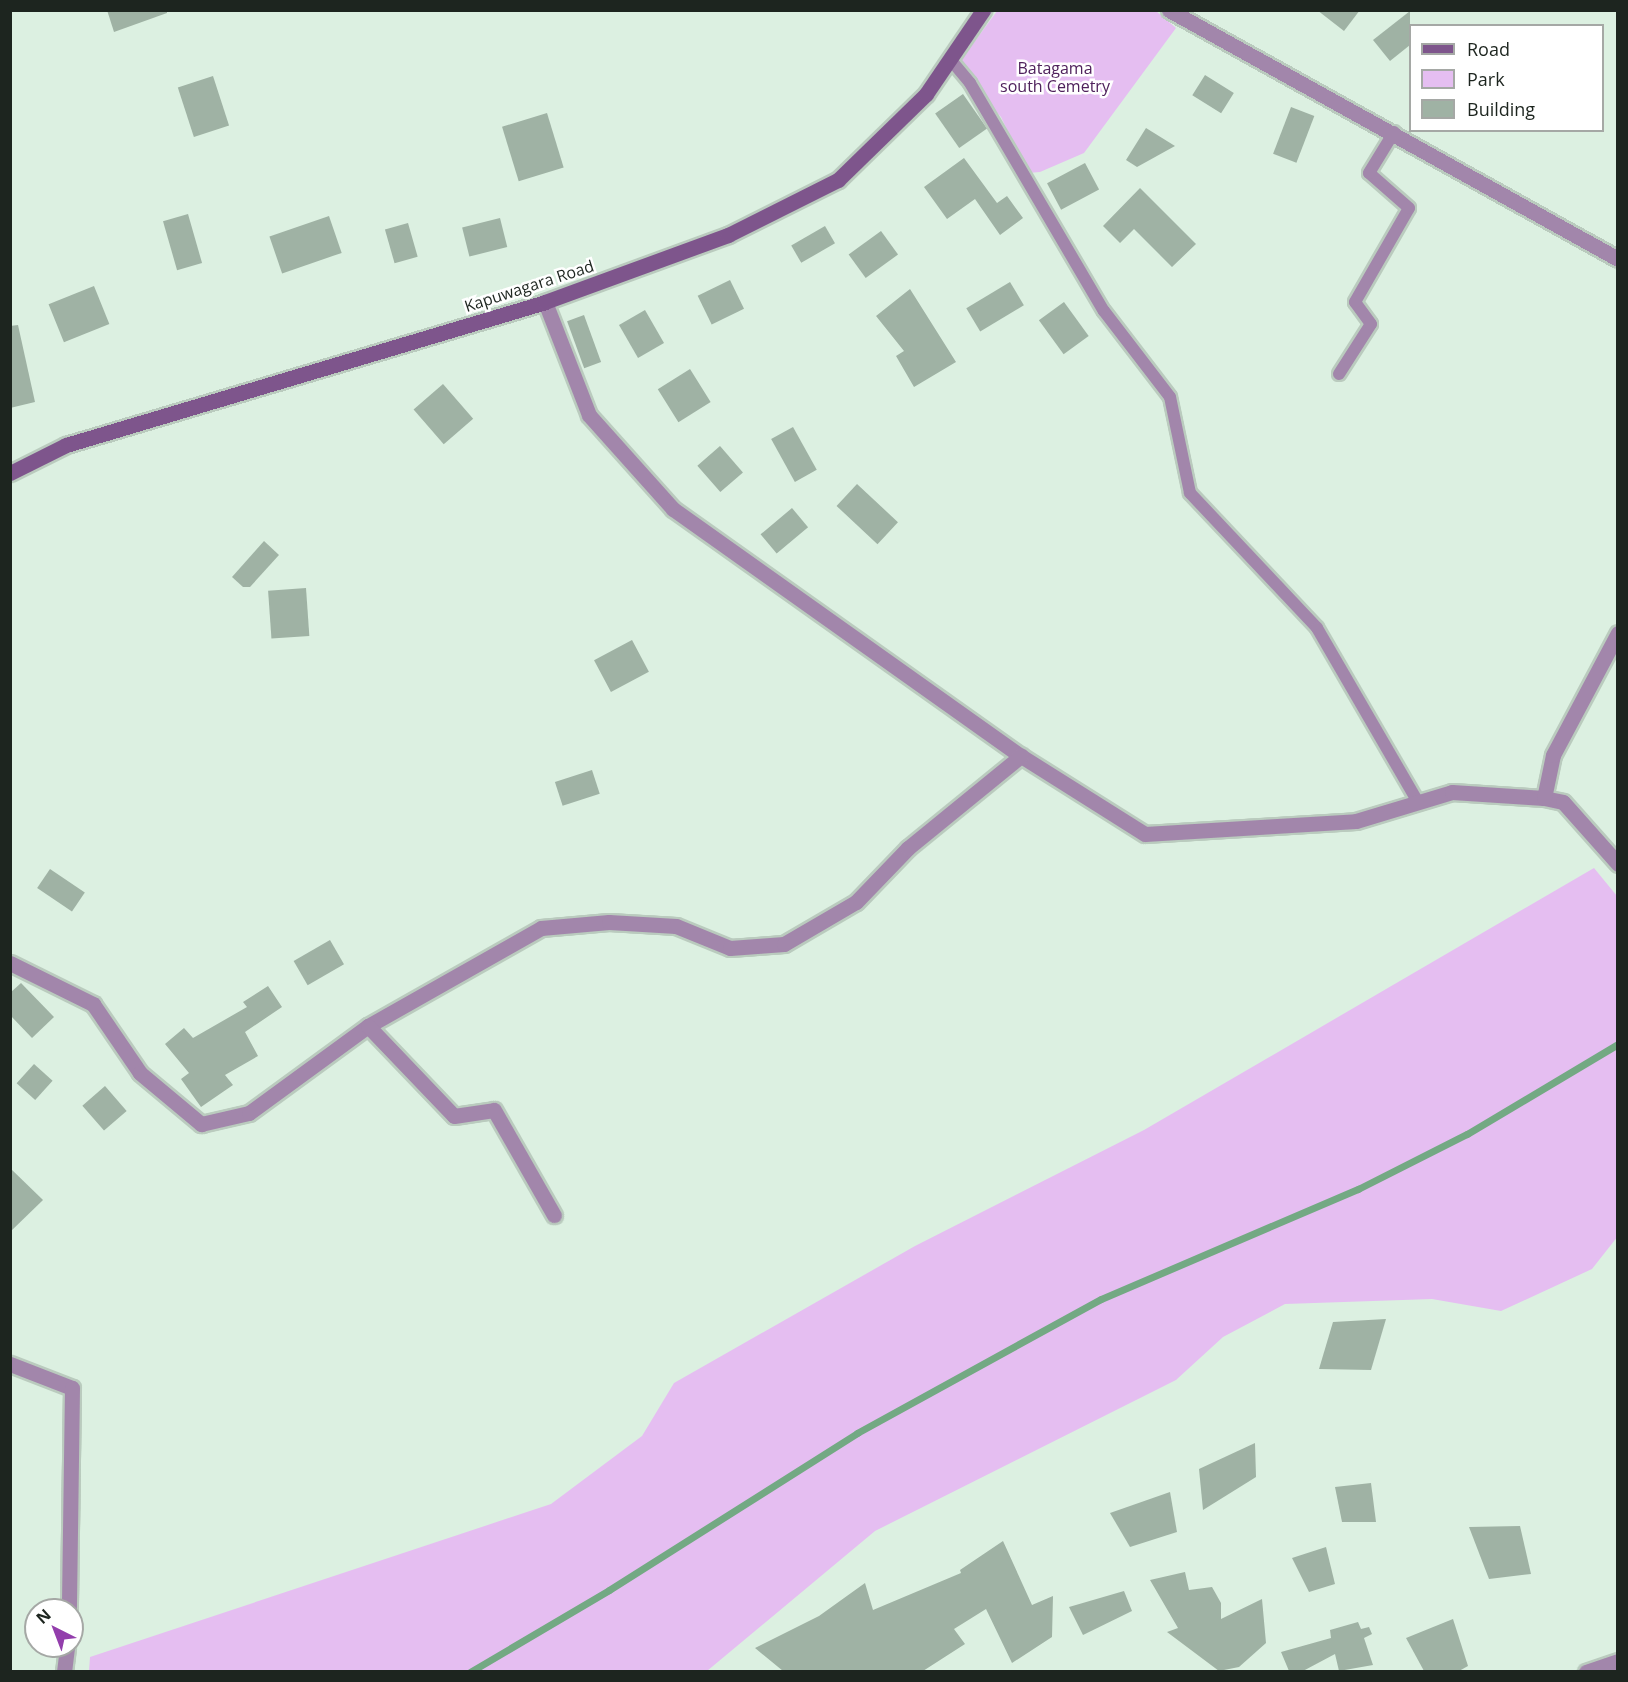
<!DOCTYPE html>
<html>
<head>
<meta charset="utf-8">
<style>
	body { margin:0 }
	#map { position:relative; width:1628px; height:1682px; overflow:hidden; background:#dcf0e1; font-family:"Open Sans",sans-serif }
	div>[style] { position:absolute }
	.green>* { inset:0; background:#e5bef1 }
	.stream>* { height:7px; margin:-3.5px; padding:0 3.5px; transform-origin:3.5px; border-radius:3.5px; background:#73a983 }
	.building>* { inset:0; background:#9fb2a4; transform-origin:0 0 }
	.roads { filter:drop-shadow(2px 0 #bacbbe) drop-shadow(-2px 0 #bacbbe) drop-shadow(0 2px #bacbbe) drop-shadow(0 -2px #bacbbe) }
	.lane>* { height:12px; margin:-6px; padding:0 6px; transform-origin:6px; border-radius:6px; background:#a286ab }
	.street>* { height:15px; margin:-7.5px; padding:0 7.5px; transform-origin:7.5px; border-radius:7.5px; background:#a286ab }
	.secondary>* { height:15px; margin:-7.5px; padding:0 7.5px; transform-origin:7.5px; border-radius:7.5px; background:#7e558c }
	span { translate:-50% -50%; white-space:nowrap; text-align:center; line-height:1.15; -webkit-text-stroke:5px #fff; paint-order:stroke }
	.park-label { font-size:16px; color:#4f215c }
	.street-label { font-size:16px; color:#1d251f }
	.frame { position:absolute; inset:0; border:12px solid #1d251f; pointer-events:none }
	.legend { position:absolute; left:1409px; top:24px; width:195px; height:108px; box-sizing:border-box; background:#fff; border:2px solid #a5a8a5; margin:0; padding:8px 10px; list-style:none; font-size:18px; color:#1d251f }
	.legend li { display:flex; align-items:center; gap:12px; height:30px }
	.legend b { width:30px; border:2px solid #a5a8a5 }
	.north { position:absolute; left:24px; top:1598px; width:60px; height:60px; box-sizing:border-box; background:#fff; border:2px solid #a5a8a5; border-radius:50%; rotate:318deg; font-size:16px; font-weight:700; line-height:24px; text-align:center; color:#1d251f }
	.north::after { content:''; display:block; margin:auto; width:21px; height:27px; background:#933eac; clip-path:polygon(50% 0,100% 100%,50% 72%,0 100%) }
</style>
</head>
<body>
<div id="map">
	<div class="green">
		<i style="clip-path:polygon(997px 11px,1156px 11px,1176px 28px,1084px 153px,1040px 172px,1028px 173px,1001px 117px,956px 67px)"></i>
		<i style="clip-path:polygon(1594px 868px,1617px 896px,1618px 1236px,1592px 1269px,1501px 1311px,1432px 1299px,1285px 1304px,1223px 1337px,1176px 1380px,875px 1531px,707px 1671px,89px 1671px,90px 1657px,551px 1504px,642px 1436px,674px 1383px,915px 1246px,1144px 1130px)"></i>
	</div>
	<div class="stream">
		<i style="left:470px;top:1672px;width:161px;rotate:-30.5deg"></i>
		<i style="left:609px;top:1590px;width:294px;rotate:-32.3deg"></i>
		<i style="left:857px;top:1433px;width:278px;rotate:-28.8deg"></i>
		<i style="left:1101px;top:1299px;width:280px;rotate:-23.2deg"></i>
		<i style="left:1358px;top:1189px;width:122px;rotate:-26.8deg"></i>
		<i style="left:1467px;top:1134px;width:176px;rotate:-30.8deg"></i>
	</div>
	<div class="building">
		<i style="clip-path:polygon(107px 10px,167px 10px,167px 13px,114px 32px)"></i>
		<i style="clip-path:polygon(1317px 10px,1360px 10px,1344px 31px)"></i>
		<i style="clip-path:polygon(1410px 11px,1410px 45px,1390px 61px,1373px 40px)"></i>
		<i style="left:1205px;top:75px;width:34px;height:24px;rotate:32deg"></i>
		<i style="left:213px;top:76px;width:52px;height:37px;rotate:72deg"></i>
		<i style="left:963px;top:94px;width:42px;height:34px;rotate:55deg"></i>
		<i style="left:1291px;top:107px;width:25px;height:50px;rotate:21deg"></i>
		<i style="left:547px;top:113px;width:57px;height:47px;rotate:73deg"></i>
		<i style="clip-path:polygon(1146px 128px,1175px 146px,1137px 167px,1126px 160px)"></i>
		<i style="clip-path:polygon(964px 158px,997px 203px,1007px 196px,1023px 218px,1000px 235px,975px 199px,947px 219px,924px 187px)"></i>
		<i style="left:1085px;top:163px;width:30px;height:43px;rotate:62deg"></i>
		<i style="clip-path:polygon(1140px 188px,1196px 244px,1172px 267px,1134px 229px,1120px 243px,1103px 226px)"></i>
		<i style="left:188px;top:214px;width:51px;height:26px;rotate:74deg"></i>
		<i style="left:329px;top:216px;width:39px;height:63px;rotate:71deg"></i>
		<i style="left:500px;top:218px;width:30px;height:39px;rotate:76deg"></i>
		<i style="left:408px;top:223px;width:35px;height:24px;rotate:74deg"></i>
		<i style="left:825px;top:226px;width:20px;height:39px;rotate:60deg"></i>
		<i style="left:881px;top:231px;width:29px;height:40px;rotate:54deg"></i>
		<i style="left:730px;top:280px;width:32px;height:36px;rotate:64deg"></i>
		<i style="left:1010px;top:282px;width:27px;height:51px;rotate:59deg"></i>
		<i style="left:94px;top:286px;width:41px;height:49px;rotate:68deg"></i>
		<i style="clip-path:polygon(910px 289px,956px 362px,914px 387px,896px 356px,904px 351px,876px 316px)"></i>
		<i style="left:1064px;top:302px;width:42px;height:31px;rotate:54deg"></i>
		<i style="left:645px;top:310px;width:38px;height:30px;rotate:60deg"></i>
		<i style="left:584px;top:315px;width:50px;height:18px;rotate:70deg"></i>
		<i style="clip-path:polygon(18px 325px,35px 402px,10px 408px,10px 326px)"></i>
		<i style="left:690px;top:369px;width:39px;height:38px;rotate:58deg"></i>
		<i style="left:443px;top:384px;width:46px;height:39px;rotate:49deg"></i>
		<i style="left:793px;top:427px;width:49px;height:25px;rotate:61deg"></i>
		<i style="left:720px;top:446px;width:35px;height:30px;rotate:49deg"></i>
		<i style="left:857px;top:484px;width:56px;height:30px;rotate:43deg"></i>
		<i style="left:792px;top:508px;width:25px;height:41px;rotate:50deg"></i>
		<i style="clip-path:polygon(264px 541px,279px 555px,250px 587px,243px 587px,232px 577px)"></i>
		<i style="left:306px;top:588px;width:48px;height:38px;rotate:86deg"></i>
		<i style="left:632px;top:640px;width:36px;height:43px;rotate:62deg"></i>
		<i style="left:592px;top:770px;width:25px;height:39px;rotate:72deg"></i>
		<i style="left:50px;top:869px;width:42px;height:23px;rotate:34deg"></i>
		<i style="left:330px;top:940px;width:28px;height:42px;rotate:60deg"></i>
		<i style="clip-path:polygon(21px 983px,54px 1017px,32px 1038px,10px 1015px,10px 993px)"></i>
		<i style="clip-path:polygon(268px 986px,282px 1007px,245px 1032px,258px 1056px,225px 1075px,233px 1085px,201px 1107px,181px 1079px,189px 1073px,165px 1044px,184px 1028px,193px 1038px,247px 1007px,243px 1002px)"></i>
		<i style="left:34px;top:1064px;width:25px;height:26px;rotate:42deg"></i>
		<i style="left:105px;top:1086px;width:33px;height:30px;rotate:49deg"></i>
		<i style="clip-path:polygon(10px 1168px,43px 1200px,10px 1232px)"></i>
		<i style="clip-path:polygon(1386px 1319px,1371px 1370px,1319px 1369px,1333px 1322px)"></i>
		<i style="clip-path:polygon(1255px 1443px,1256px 1477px,1203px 1510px,1199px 1469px)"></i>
		<i style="clip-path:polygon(1371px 1483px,1376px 1522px,1342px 1522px,1335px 1487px)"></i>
		<i style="clip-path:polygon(1170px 1492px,1177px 1532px,1130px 1547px,1110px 1513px)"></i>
		<i style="clip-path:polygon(1520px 1526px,1531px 1574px,1489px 1579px,1469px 1527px)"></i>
		<i style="clip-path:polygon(1003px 1541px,1032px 1605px,1053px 1596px,1052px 1637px,1012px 1663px,986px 1609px,954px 1629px,965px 1644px,923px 1671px,783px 1671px,755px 1648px,819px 1616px,865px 1583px,873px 1610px,961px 1573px,960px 1570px)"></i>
		<i style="clip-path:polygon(1326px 1547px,1335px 1584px,1309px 1592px,1292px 1558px)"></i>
		<i style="clip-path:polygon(1185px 1572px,1189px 1590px,1212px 1587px,1221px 1603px,1221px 1619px,1262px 1599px,1266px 1643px,1239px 1667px,1219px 1671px,1167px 1632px,1178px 1628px,1150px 1580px)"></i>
		<i style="clip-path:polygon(1124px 1591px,1132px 1611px,1083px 1635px,1069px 1607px)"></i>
		<i style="clip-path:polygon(1453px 1619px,1468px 1666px,1459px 1671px,1424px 1671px,1406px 1638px)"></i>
		<i style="clip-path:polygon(1358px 1622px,1361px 1629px,1369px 1627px,1372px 1634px,1364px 1638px,1373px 1665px,1339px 1671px,1335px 1654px,1303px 1671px,1289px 1671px,1281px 1652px,1331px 1638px,1330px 1630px)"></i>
	</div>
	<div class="roads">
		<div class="lane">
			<i style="left:950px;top:59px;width:31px;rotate:50deg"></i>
			<i style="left:970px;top:83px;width:264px;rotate:59.6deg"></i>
			<i style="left:1104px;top:311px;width:108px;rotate:52.5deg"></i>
			<i style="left:1170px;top:397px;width:98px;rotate:78.2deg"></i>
			<i style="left:1190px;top:493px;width:185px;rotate:46.7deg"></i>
			<i style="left:1317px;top:628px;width:201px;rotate:59.9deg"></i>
			<i style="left:1339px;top:374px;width:59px;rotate:-57.4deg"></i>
			<i style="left:1371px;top:324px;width:27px;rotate:-126deg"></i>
			<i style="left:1355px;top:302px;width:108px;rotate:-60.1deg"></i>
			<i style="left:1409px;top:208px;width:53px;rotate:-138.8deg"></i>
			<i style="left:1369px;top:173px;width:48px;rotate:-58.6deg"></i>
		</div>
		<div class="street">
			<i style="left:1169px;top:10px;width:513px;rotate:29.01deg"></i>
			<i style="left:545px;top:302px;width:121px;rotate:68.7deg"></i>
			<i style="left:589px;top:415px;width:126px;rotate:48.2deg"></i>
			<i style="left:673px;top:509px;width:427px;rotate:35.4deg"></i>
			<i style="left:1021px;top:756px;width:146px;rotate:32.2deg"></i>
			<i style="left:1145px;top:834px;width:211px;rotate:-3.5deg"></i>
			<i style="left:1356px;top:821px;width:100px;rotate:-16.8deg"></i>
			<i style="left:1452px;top:792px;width:92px;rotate:3.7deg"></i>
			<i style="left:1544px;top:798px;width:19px;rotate:12deg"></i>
			<i style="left:1563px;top:802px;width:83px;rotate:48.4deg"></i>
			<i style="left:1544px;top:798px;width:44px;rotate:-78.2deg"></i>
			<i style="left:1553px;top:755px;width:138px;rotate:-62deg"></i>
			<i style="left:10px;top:963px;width:93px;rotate:26.3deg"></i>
			<i style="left:93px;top:1004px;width:83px;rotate:55.7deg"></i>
			<i style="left:140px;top:1073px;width:80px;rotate:39.9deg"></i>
			<i style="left:201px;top:1124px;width:49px;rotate:-12.9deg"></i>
			<i style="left:249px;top:1113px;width:147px;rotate:-36.2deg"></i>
			<i style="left:368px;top:1026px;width:199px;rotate:-29.5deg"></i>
			<i style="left:541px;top:928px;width:68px;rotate:-5deg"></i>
			<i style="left:609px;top:922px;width:67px;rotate:3.4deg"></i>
			<i style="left:676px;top:926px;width:58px;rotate:22.2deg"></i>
			<i style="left:730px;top:948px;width:54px;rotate:-4.2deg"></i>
			<i style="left:784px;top:944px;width:83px;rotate:-30.3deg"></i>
			<i style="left:856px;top:902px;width:75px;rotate:-46.1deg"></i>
			<i style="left:908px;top:848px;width:146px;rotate:-39.2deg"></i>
			<i style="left:368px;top:1026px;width:124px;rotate:46.3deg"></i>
			<i style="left:454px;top:1116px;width:40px;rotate:-8.5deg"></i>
			<i style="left:494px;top:1110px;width:121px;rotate:60.3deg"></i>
			<i style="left:10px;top:1364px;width:66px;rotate:21.2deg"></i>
			<i style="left:72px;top:1388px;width:222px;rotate:90.8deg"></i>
			<i style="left:64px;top:1672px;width:26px;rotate:-83deg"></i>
			<i style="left:1586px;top:1672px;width:34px;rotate:-19deg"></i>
		</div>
		<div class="secondary">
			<i style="left:10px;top:473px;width:63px;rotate:-26.6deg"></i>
			<i style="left:66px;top:445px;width:500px;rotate:-16.6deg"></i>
			<i style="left:545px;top:302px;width:195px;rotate:-20.1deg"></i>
			<i style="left:728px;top:235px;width:123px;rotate:-26.6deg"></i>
			<i style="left:838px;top:180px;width:123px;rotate:-44.3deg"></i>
			<i style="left:926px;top:94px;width:102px;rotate:-55.8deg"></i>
		</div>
	</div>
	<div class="park-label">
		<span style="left:1055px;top:77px">Batagama<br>south Cemetry</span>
	</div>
	<div class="street-label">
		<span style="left:529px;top:286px;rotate:-18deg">Kapuwagara Road</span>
	</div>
	<div class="frame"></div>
	<ul class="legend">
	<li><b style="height:8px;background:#7e558c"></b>Road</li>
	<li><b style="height:16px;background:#e5bef1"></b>Park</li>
	<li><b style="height:16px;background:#9fb2a4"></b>Building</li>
	</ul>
	<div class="north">N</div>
</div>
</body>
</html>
